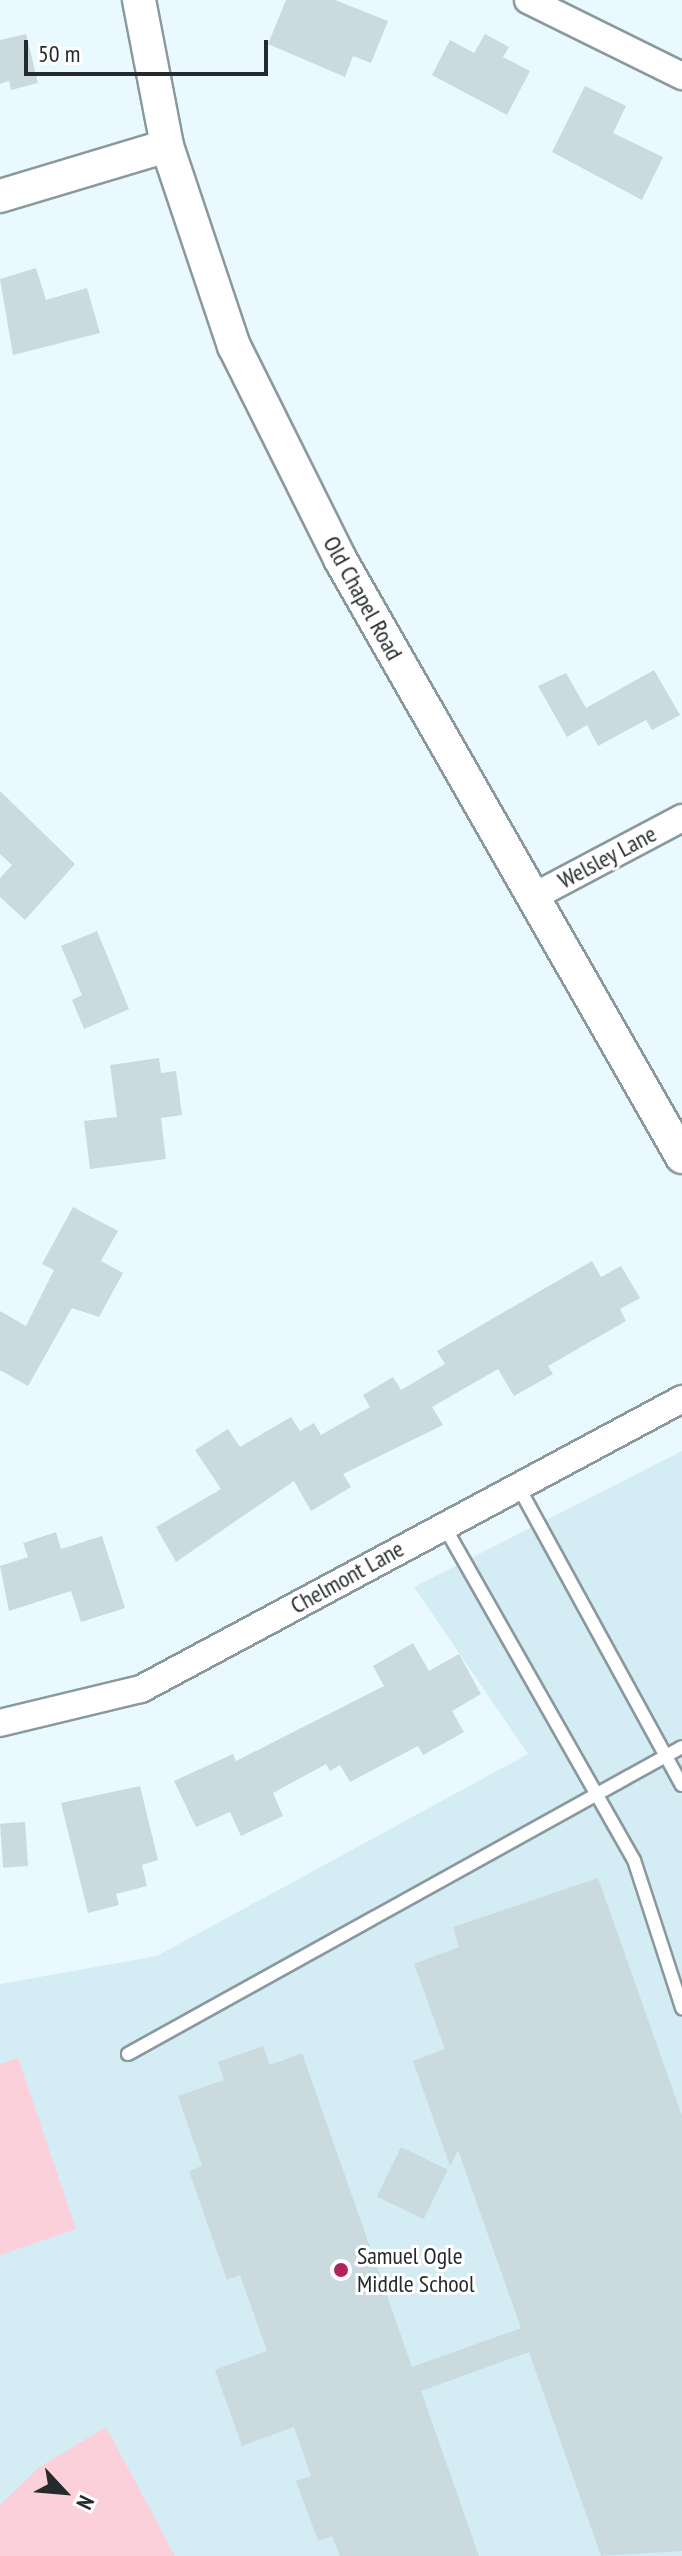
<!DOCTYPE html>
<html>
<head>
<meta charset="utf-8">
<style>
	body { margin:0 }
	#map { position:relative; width:682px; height:2556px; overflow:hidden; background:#eaf9ff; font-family:"PT Sans Narrow",sans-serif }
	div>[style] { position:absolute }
	.built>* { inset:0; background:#d4ecf4 }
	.green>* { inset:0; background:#fcd0da }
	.building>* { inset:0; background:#cadadf; transform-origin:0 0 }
	.roads { filter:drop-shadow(2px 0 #8a999e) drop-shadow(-2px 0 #8a999e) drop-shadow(0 2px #8a999e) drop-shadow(0 -2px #8a999e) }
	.service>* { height:12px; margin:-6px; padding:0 6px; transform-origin:6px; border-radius:6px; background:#fff }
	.minor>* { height:26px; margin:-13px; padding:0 13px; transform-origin:13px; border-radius:13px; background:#fff }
	.tertiary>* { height:32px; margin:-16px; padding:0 16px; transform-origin:16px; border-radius:16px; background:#fff }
	.dots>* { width:22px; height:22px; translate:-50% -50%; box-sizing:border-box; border:4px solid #fff; border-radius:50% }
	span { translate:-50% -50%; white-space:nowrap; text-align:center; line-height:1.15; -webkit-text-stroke:6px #fff; paint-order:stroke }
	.street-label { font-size:24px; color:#252b2d }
	.poi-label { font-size:24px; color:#252b2d }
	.left { translate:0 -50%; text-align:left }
	.north { position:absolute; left:24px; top:2452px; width:80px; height:80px; -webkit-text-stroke:6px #fff; paint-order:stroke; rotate:116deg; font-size:22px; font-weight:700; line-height:32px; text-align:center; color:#252b2d }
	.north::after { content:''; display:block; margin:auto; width:28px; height:36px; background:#252b2d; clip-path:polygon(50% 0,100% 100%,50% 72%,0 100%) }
	.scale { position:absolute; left:24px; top:40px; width:244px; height:36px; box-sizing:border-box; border:4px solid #252b2d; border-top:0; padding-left:10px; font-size:24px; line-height:28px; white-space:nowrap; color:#252b2d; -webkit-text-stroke:6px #fff; paint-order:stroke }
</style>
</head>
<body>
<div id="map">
	<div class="built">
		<i style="clip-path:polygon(682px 1451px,682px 2556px,0 2556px,0 1984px,157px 1956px,528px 1754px,414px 1587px)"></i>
	</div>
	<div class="green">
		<i style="clip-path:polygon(18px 2058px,76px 2229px,0 2255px,0 2064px)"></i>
		<i style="clip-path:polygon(106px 2427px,175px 2556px,0 2556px,0 2505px,38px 2468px)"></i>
	</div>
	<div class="building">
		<i style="clip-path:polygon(286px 0,335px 0,388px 21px,371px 63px,353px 56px,345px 77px,268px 44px)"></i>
		<i style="clip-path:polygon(26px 34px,38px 83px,11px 90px,9px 81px,0 84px,0 40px)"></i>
		<i style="clip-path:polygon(485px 34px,509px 47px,503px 57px,530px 71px,507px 115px,432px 75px,450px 40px,474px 53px)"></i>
		<i style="clip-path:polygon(585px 86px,626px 106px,613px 133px,663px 157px,642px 200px,552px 152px)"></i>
		<i style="clip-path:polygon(36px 268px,46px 300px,87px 288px,100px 333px,13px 355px,0 279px)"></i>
		<i style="clip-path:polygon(654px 670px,680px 715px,652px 730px,646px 720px,598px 746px,587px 725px,567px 737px,538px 686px,566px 673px,586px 708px)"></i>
		<i style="clip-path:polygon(0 791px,75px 864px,25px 920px,0 897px,0 878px,12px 865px,0 854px)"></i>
		<i style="clip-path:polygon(97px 931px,129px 1009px,84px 1029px,72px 1000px,82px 995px,61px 946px)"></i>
		<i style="clip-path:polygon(159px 1058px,161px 1073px,176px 1071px,182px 1115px,161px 1118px,166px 1159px,90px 1169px,84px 1121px,117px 1117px,110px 1065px)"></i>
		<i style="clip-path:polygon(73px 1207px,118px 1231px,101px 1261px,123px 1273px,99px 1317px,72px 1308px,28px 1386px,0 1370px,0 1311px,26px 1326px,54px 1270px,42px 1264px)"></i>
		<i style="clip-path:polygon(592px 1261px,601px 1277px,621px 1266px,640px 1298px,620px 1309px,626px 1321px,548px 1366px,553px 1374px,514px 1396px,498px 1369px,432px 1407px,443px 1425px,343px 1474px,351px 1487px,311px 1511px,294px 1481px,176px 1562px,156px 1527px,221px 1489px,195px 1450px,228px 1429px,240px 1447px,291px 1417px,300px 1431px,314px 1423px,321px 1435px,370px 1407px,363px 1395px,393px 1377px,401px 1390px,445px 1364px,437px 1351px)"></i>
		<i style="clip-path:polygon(56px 1532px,61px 1549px,102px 1536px,125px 1608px,81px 1622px,71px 1591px,9px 1611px,0 1566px,28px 1557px,23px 1543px)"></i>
		<i style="clip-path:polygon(413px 1643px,429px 1671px,459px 1654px,481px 1694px,452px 1711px,464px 1732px,423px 1755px,418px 1746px,350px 1782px,340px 1765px,330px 1771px,326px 1764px,273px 1793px,283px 1816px,241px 1836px,230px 1812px,196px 1827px,174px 1781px,233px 1754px,236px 1761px,384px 1686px,373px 1666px)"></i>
		<i style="clip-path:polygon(140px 1786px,158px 1860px,142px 1865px,147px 1886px,116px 1894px,119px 1905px,88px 1913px,61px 1803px)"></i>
		<i style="left:25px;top:1822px;width:44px;height:25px;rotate:86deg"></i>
		<i style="clip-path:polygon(598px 1878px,682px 2116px,682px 2551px,601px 2556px,529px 2352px,421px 2391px,479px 2556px,340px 2556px,332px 2536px,318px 2541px,296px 2481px,311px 2476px,294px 2427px,242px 2446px,215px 2370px,267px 2351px,240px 2275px,227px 2280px,189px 2171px,202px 2166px,178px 2096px,224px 2080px,218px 2062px,263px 2046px,270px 2065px,302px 2053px,412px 2367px,521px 2328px,458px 2150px,450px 2166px,413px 2061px,445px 2049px,414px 1964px,459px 1947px,453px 1927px)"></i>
		<i style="left:401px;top:2147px;width:52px;height:55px;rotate:26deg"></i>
	</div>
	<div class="roads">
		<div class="service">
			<i style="left:518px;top:1486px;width:341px;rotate:61.3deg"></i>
			<i style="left:443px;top:1524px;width:386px;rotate:60.4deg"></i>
			<i style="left:634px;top:1860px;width:156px;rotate:72deg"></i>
			<i style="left:128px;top:2054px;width:633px;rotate:-28.99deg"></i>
		</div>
		<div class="minor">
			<i style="left:528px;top:0;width:172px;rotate:26.3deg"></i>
			<i style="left:533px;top:897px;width:169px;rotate:-27.9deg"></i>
			<i style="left:0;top:1723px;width:145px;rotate:-13.6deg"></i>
			<i style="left:141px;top:1689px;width:614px;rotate:-28.19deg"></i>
		</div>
		<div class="tertiary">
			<i style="left:139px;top:0;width:149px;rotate:79.1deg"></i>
			<i style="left:167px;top:146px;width:211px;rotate:71.5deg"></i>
			<i style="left:234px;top:346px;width:238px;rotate:63.5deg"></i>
			<i style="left:340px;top:559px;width:689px;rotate:60.23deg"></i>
			<i style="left:0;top:196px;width:174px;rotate:-16.7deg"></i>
		</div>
	</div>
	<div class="dots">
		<i style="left:341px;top:2270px;background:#b1245b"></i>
	</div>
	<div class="street-label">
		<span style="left:363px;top:598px;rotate:61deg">Old Chapel Road</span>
		<span style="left:607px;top:857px;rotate:-28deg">Welsley Lane</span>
		<span style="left:347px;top:1577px;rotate:-29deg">Chelmont Lane</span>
	</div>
	<div class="poi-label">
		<span class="left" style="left:357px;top:2270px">Samuel Ogle<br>Middle School</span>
	</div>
	<div class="north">N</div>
	<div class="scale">50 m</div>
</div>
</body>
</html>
